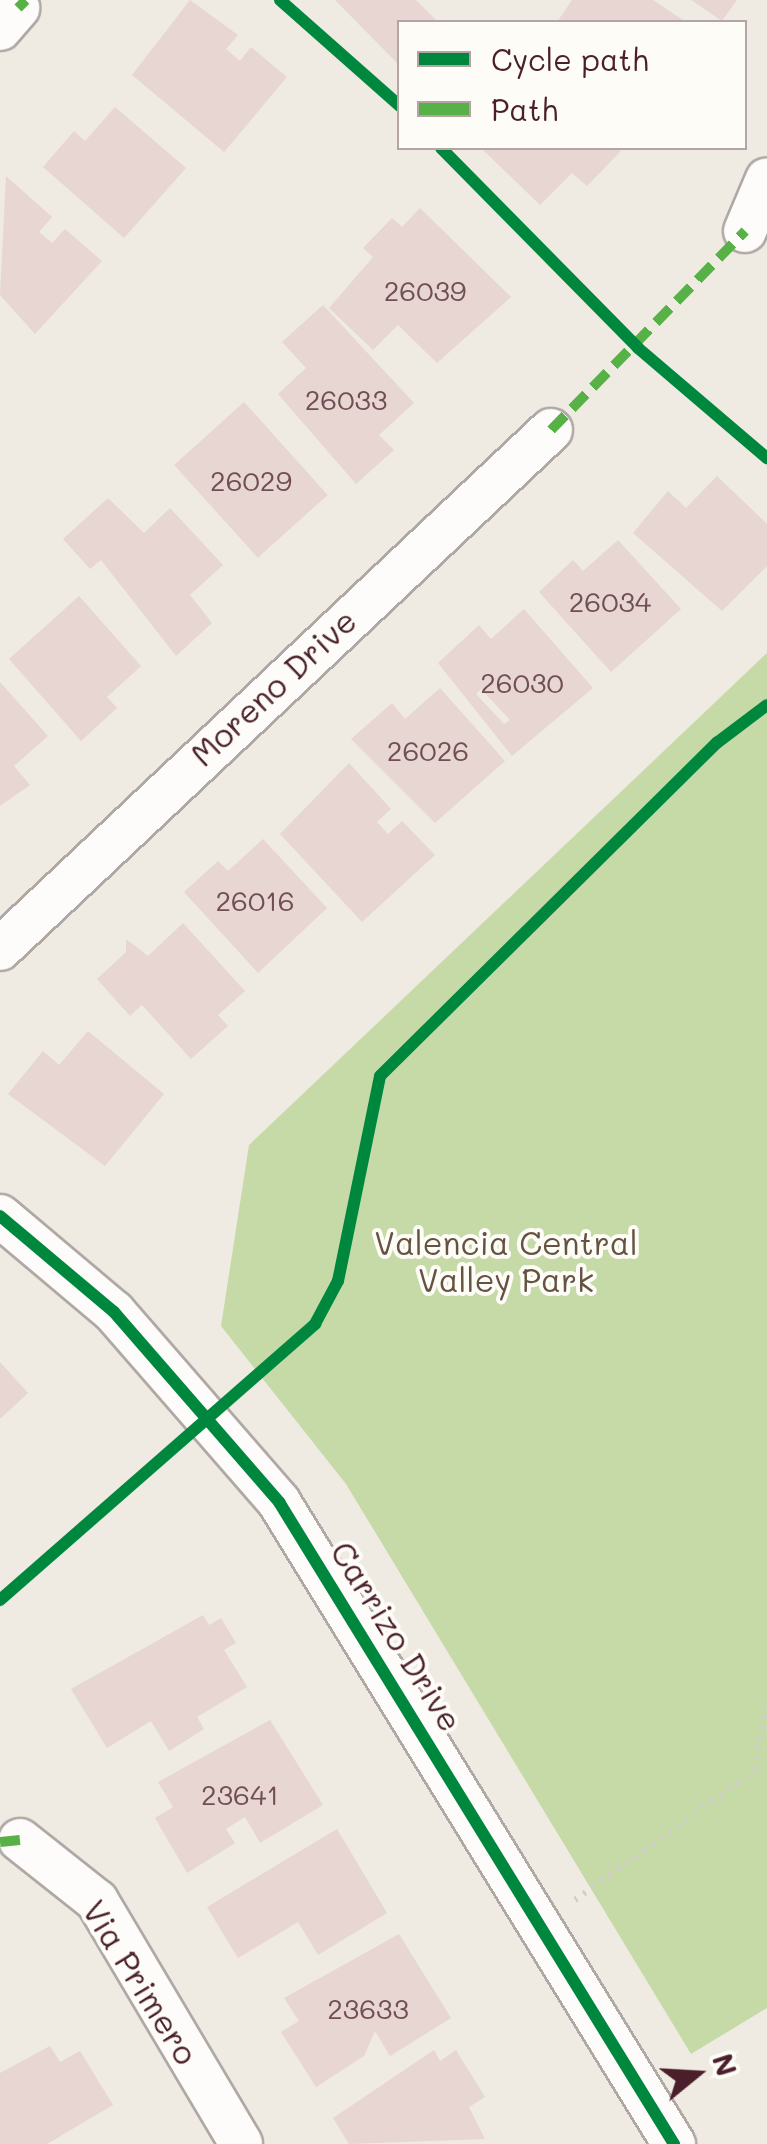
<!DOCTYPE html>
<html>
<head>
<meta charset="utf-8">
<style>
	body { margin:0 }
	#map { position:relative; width:767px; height:2144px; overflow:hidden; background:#efebe2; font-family:Mali,sans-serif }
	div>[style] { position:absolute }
	.green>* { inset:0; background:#c6daa8 }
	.building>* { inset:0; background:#e7d6d2; transform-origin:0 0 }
	.path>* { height:6px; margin-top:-3px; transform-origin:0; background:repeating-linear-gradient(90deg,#d0cccb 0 2.5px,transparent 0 10.5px) }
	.roads { filter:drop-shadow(2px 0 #b0a8a4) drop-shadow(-2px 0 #b0a8a4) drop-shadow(0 2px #b0a8a4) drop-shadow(0 -2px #b0a8a4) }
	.minor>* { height:42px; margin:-21px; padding:0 21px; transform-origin:21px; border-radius:21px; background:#fdfcfb }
	.path-bridge>* { height:6px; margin-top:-3px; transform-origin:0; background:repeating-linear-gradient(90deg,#d0cccb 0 2.5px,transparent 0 10.5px) }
	.quiet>* { height:10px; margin-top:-5px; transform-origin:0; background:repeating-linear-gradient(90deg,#57b146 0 20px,transparent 0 30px) }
	.cycleway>* { height:12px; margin:-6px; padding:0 6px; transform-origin:6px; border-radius:6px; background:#00873e }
	span { translate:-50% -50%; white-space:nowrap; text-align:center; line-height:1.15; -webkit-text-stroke:8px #fdfcf7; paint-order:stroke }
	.number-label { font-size:28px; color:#714d55 }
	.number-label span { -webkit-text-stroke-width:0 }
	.street-label { font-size:32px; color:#4a1f2b }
	.park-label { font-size:32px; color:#655342 }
	.legend { position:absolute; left:397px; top:20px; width:350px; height:130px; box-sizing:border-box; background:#fdfcf7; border:2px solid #b5a4a5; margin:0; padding:12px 18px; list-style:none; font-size:30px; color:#4a1f2b }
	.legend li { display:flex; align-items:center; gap:20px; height:50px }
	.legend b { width:50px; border:2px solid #b5a4a5 }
	.north { position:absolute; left:647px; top:2024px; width:100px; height:100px; -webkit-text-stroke:8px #fdfcf7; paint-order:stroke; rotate:72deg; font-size:28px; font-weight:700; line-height:40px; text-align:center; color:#4a1f2b }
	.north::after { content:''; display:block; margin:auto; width:35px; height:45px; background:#4a1f2b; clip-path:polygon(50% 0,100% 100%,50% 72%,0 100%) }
</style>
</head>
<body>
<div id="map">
	<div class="green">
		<i style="clip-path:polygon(767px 653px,767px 2008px,691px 2054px,346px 1484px,221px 1326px,249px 1145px)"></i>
	</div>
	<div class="building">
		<i style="clip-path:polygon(190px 0,238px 35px,226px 49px,240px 61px,251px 47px,287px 77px,224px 152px,132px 75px)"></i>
		<i style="clip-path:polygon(335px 0,416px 0,438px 22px,400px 22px,400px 66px)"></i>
		<i style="clip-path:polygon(572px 0,653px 0,686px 22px,557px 22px)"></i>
		<i style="clip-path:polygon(691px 0,737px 0,722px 21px)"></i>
		<i style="clip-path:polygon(115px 107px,186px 168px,124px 238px,43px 167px,74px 131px,85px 141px)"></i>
		<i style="clip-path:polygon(481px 148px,617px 148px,621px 151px,587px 186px,572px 173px,540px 205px)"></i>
		<i style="clip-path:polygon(6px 176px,52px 217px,39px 232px,52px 243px,65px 229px,102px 261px,35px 334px,0 295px)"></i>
		<i style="clip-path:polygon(420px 208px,511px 297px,437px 363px,398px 325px,373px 350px,329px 308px,373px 257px,363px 248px,392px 218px,402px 227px)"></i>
		<i style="clip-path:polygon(323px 305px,414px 403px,379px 435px,394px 450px,356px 484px,278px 394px,306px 368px,282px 342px)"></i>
		<i style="left:244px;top:402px;width:125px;height:94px;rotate:48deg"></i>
		<i style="clip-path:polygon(717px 476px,767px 524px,767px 566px,722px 611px,633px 533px,668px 491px,686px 508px)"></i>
		<i style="clip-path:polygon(108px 498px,144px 533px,170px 508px,223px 565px,190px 595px,212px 623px,176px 656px,101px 560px,90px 569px,63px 539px)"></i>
		<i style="clip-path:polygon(618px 540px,681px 609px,611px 672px,539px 592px,573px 560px,583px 571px)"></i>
		<i style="clip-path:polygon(79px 596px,141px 666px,107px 697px,117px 708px,81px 741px,9px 659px)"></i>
		<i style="clip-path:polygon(evenodd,524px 609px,593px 688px,512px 756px,438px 663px,479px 625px,491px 639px,524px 609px,481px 689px,510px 720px,504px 724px,476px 694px,481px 689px)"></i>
		<i style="clip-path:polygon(0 682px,48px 736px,14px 766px,30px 785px,0 806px)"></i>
		<i style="clip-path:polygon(440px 688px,505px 761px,435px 823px,351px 739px,392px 703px,405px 719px)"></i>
		<i style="clip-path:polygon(349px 763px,391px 809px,377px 822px,388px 834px,402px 821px,435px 855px,362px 922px,280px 834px)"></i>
		<i style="clip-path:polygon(263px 839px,327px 908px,258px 973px,184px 892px,218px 861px,228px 871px)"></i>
		<i style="clip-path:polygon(183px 923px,245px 991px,218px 1015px,228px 1026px,191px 1059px,142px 1005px,130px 1016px,97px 979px,126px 952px,126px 939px,148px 956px)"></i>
		<i style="clip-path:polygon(88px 1031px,164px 1094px,105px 1166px,8px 1094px,43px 1051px,59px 1065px)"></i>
		<i style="clip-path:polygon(0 1362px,28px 1393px,0 1419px)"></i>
		<i style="clip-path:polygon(203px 1615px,209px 1625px,221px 1618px,236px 1643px,224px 1650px,247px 1687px,197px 1717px,204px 1729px,169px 1751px,151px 1721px,107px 1748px,71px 1689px)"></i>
		<i style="clip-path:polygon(270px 1720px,323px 1805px,260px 1843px,245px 1817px,226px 1829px,235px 1843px,187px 1873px,155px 1818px,173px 1807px,158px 1782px)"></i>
		<i style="clip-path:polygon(337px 1829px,387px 1913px,318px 1955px,298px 1922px,238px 1958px,207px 1907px)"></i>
		<i style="clip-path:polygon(399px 1934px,451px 2018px,390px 2056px,375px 2031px,364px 2056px,316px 2087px,281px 2032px,299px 2021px,284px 1998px)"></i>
		<i style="clip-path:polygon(50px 2046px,60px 2062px,80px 2051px,113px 2105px,47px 2144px,0 2144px,0 2073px)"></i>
		<i style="clip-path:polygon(434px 2050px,440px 2061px,456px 2050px,485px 2097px,469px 2107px,485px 2139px,349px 2144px,333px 2118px)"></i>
	</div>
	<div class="path">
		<i style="left:280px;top:0;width:160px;rotate:41.5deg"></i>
		<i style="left:441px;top:148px;width:281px;rotate:45.4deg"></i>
		<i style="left:638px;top:348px;width:170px;rotate:40.5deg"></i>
		<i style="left:315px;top:1324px;width:49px;rotate:-61.9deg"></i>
		<i style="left:338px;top:1281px;width:209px;rotate:-78.4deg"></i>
		<i style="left:380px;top:1076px;width:475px;rotate:-44.7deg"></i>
		<i style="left:718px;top:742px;width:61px;rotate:-37.1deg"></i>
		<i style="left:0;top:1600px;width:152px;rotate:-41.5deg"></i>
		<i style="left:575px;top:1900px;width:222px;rotate:-35.8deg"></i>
		<i style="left:755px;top:1770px;width:69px;rotate:-80deg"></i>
	</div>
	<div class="roads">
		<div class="minor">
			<i style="left:0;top:29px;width:28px;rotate:-49deg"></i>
			<i style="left:745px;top:231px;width:56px;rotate:-67.1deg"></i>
			<i style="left:0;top:949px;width:757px;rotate:-43.29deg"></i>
			<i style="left:0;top:1216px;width:149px;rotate:40.1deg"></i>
			<i style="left:114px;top:1312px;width:252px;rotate:49deg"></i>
			<i style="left:279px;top:1502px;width:754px;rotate:58.4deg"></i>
			<i style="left:20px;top:1840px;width:98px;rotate:38.4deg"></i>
			<i style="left:97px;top:1901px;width:282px;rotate:59.3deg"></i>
		</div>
	</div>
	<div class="path-bridge">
		<i style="left:114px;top:1499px;width:267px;rotate:-41deg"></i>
	</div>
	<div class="quiet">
		<i style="left:18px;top:8px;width:11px;rotate:-45deg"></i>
		<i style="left:551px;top:430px;width:278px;rotate:-45.7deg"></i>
		<i style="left:0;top:1842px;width:20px;rotate:-6deg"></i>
	</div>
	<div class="cycleway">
		<i style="left:280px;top:0;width:160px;rotate:41.5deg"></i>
		<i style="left:441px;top:148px;width:281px;rotate:45.4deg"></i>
		<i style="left:638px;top:348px;width:170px;rotate:40.5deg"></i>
		<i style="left:0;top:1216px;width:149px;rotate:40.1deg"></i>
		<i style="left:114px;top:1312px;width:252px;rotate:49deg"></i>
		<i style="left:279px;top:1502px;width:754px;rotate:58.4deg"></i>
		<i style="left:0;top:1600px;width:419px;rotate:-41.2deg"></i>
		<i style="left:315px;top:1324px;width:49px;rotate:-61.9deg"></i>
		<i style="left:338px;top:1281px;width:209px;rotate:-78.4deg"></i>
		<i style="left:380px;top:1076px;width:475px;rotate:-44.7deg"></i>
		<i style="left:718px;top:742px;width:61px;rotate:-37.1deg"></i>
	</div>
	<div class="number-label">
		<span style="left:425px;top:290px">26039</span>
		<span style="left:346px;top:399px">26033</span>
		<span style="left:251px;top:480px">26029</span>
		<span style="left:610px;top:601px">26034</span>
		<span style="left:522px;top:682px">26030</span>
		<span style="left:428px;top:750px">26026</span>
		<span style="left:255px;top:900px">26016</span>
		<span style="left:240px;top:1794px">23641</span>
		<span style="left:368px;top:2008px">23633</span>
	</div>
	<div class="street-label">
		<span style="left:273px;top:687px;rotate:-43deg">Moreno Drive</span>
		<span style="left:397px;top:1636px;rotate:58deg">Carrizo Drive</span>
		<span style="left:141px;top:1982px;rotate:58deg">Via Primero</span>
	</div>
	<div class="park-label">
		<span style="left:506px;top:1261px">Valencia Central<br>Valley Park</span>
	</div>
	<ul class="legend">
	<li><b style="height:12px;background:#00873e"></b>Cycle path</li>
	<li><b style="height:12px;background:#57b146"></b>Path</li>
	</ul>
	<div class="north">N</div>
</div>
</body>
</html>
